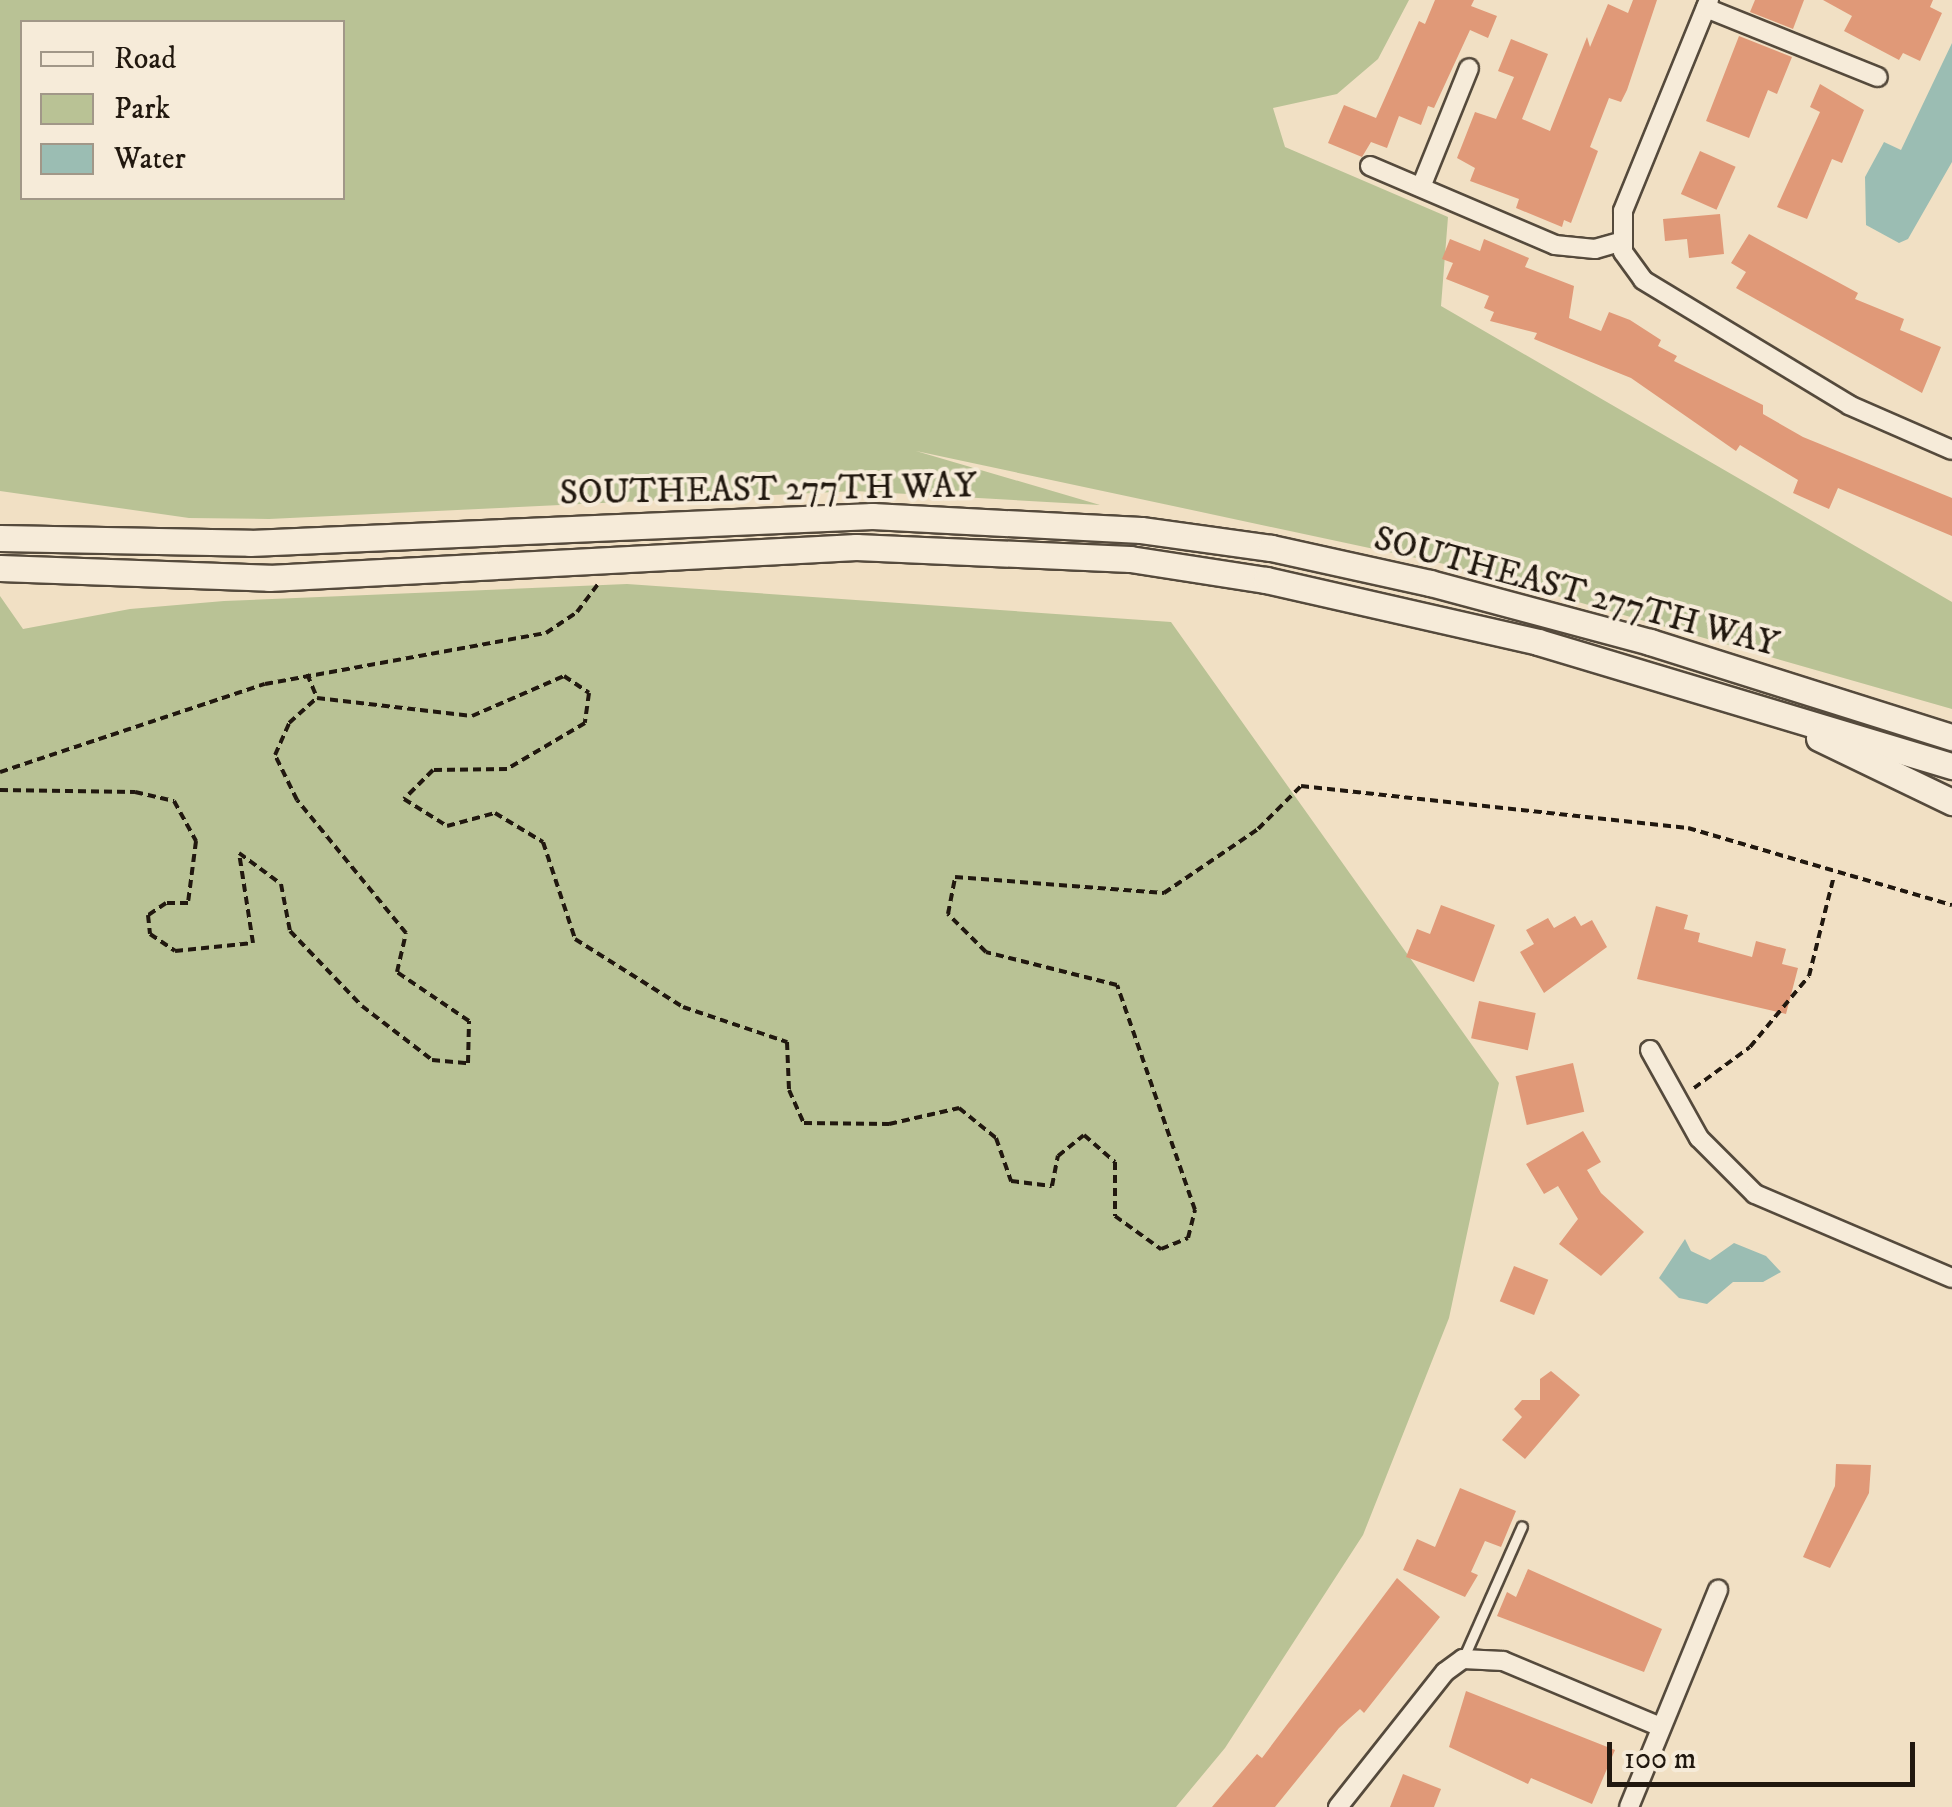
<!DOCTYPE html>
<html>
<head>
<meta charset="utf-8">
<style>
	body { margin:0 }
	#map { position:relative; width:1952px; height:1807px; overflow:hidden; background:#f1e0c4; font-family:"IM FELL DW Pica",serif }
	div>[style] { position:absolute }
	.green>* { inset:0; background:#b9c295 }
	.water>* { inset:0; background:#9bbdb3 }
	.building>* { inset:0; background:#e09978; transform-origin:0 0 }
	.path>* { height:4px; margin-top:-2px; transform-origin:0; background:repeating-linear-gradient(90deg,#21180f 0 8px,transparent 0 13px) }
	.roads { filter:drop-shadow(2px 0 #554a3c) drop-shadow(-2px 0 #554a3c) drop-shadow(0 2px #554a3c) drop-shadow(0 -2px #554a3c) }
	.service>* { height:9px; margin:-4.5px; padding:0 4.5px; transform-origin:4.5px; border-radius:4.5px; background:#f6ebd9 }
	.minor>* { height:18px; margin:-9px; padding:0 9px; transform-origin:9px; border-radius:9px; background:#f6ebd9 }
	.secondary>* { height:25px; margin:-12.5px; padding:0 12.5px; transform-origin:12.5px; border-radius:12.5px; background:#f6ebd9 }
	span { translate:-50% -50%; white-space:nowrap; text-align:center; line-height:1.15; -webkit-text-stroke:8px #f6ebd9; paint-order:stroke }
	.street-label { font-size:35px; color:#21180f }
	.legend { position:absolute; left:20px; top:20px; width:325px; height:180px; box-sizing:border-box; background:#f6ebd9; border:2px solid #a19788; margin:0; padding:12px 18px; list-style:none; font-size:30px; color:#21180f }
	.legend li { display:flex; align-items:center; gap:20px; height:50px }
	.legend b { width:50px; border:2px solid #a19788 }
	.scale { position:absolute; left:1607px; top:1742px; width:308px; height:45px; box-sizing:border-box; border:5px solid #21180f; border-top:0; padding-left:12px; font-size:30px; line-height:35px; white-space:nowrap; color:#21180f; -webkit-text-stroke:8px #f6ebd9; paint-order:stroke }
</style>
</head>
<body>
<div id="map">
	<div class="green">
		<i style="clip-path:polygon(evenodd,0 0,1409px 0,1378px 59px,1337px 94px,1273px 108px,1285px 147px,1448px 217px,1441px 306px,1952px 602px,1952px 709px,1449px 565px,916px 451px,1100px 505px,855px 491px,269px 519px,189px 518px,0 491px,0 0,22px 22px,342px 22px,342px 198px,22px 198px,22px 22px)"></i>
		<i style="clip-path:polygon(627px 584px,1171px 622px,1499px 1083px,1449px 1318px,1363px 1535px,1225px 1748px,1176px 1807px,0 1807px,0 596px,23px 629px,130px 609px,224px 601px)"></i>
	</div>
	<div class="water">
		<i style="clip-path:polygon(1952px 43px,1952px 162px,1908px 239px,1899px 243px,1866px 225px,1865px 177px,1884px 142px,1901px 150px)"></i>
		<i style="clip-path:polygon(1685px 1239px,1691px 1251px,1710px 1260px,1734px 1243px,1766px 1256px,1781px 1272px,1763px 1282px,1733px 1282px,1707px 1304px,1679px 1298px,1659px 1278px)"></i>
	</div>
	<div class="building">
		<i style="clip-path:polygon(1435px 0,1474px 0,1471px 6px,1497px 16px,1488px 38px,1470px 30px,1434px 108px,1428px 106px,1421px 125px,1399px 116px,1387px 148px,1371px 142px,1362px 157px,1328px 143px,1344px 105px,1376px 118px,1419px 21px,1425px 24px)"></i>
		<i style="clip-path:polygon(1633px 0,1657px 0,1627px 90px,1621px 102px,1609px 98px,1590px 147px,1598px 151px,1571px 223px,1564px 220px,1562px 227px,1516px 208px,1519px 199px,1470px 181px,1475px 168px,1457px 158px,1475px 112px,1496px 119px,1514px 77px,1498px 71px,1511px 39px,1548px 54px,1522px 119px,1550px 131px,1587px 37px,1590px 47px,1608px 4px,1628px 13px)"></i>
		<i style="clip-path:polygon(1755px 0,1804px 0,1793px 29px,1750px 12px)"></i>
		<i style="clip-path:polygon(1823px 0,1933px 0,1930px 7px,1942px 13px,1920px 61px,1903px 53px,1899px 60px,1844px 31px,1852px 16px)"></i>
		<i style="clip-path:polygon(1739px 36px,1792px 57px,1777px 94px,1768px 90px,1749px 138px,1706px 121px)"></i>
		<i style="clip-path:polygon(1820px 84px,1864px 110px,1842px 163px,1832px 159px,1807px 219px,1777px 207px,1820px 112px,1810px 107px)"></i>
		<i style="left:1700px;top:151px;width:39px;height:47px;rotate:24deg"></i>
		<i style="clip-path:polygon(1720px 214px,1724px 254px,1689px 258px,1687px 239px,1665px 241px,1663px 219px)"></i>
		<i style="clip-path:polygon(1749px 234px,1858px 293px,1855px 299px,1904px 319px,1900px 330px,1941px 347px,1922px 393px,1736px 288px,1746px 272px,1731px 263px)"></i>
		<i style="clip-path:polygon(1450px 239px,1480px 251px,1484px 239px,1529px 258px,1525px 267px,1574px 286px,1569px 318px,1601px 331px,1609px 312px,1630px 320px,1661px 340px,1658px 346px,1677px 356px,1674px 361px,1763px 405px,1763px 414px,1803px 437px,1952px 498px,1952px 536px,1838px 488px,1829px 509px,1793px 493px,1798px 480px,1740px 445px,1736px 451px,1631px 378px,1534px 339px,1537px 333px,1490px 321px,1494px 312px,1484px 308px,1489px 296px,1446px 279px,1453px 263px,1442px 259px)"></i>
		<i style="clip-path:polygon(1441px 905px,1495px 925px,1474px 982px,1406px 957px,1417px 929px,1430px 934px)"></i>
		<i style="clip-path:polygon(1656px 906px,1688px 915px,1684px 929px,1700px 933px,1698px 942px,1752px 957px,1756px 941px,1786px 949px,1782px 964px,1798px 968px,1786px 1014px,1637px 979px)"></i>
		<i style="clip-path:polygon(1575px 916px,1581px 926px,1592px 920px,1607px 947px,1544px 993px,1520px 952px,1534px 944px,1526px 930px,1548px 918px,1554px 928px)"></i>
		<i style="left:1479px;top:1001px;width:58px;height:38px;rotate:12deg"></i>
		<i style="left:1573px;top:1063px;width:50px;height:59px;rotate:77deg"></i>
		<i style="clip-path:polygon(1583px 1131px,1601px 1162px,1587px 1170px,1601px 1193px,1644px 1232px,1601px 1276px,1559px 1244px,1578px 1219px,1558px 1186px,1544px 1194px,1526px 1164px)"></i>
		<i style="left:1514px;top:1266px;width:37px;height:38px;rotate:22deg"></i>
		<i style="clip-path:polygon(1551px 1371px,1580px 1395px,1525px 1459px,1502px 1440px,1522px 1417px,1514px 1409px,1522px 1400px,1540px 1400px,1540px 1379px)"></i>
		<i style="clip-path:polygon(1836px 1464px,1871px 1465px,1869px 1493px,1830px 1568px,1803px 1557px,1835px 1486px)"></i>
		<i style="clip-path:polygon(1460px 1488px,1516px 1511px,1501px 1547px,1485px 1541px,1471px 1572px,1478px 1575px,1465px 1597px,1403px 1570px,1417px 1539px,1435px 1547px)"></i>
		<i style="clip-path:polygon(1528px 1569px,1662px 1629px,1644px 1672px,1497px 1616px,1507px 1592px,1516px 1597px)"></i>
		<i style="clip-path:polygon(1397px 1578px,1440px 1617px,1364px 1713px,1360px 1709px,1339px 1728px,1275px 1807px,1212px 1807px,1257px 1754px,1262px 1758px)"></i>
		<i style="clip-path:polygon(1466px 1691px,1615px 1750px,1592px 1804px,1531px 1778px,1528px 1784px,1449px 1747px)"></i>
		<i style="clip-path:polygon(1403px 1774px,1441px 1789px,1434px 1807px,1390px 1807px)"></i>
	</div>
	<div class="path">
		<i style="left:307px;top:674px;width:26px;rotate:67deg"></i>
		<i style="left:0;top:772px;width:279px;rotate:-18.4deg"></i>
		<i style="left:265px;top:684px;width:286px;rotate:-10.3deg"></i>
		<i style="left:546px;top:633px;width:37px;rotate:-34deg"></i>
		<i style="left:577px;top:612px;width:38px;rotate:-53deg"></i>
		<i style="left:0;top:790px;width:135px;rotate:0.8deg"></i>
		<i style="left:135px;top:792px;width:40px;rotate:13deg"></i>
		<i style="left:174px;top:801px;width:46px;rotate:61.2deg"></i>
		<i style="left:196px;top:841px;width:63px;rotate:97.4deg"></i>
		<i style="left:188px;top:903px;width:22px;rotate:180deg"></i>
		<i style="left:166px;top:903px;width:22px;rotate:146deg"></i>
		<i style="left:148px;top:915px;width:19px;rotate:84deg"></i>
		<i style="left:150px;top:934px;width:30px;rotate:34deg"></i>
		<i style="left:175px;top:951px;width:78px;rotate:-5.9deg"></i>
		<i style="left:253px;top:943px;width:91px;rotate:-98.8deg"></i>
		<i style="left:239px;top:853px;width:52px;rotate:36.4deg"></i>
		<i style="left:281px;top:884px;width:48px;rotate:79.2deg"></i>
		<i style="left:290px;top:931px;width:104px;rotate:46.2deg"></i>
		<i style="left:362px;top:1006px;width:88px;rotate:37.6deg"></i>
		<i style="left:432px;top:1060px;width:36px;rotate:5deg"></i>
		<i style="left:468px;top:1063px;width:42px;rotate:-88.6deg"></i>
		<i style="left:469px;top:1021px;width:87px;rotate:-145.8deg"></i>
		<i style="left:397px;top:972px;width:40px;rotate:-77deg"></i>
		<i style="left:406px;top:933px;width:172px;rotate:-129.3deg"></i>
		<i style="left:297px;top:800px;width:50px;rotate:-116.1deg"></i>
		<i style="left:275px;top:755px;width:35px;rotate:-66deg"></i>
		<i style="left:289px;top:723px;width:38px;rotate:-42deg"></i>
		<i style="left:317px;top:698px;width:156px;rotate:6.6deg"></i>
		<i style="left:472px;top:716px;width:100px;rotate:-23.5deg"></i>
		<i style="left:564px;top:676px;width:30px;rotate:34deg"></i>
		<i style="left:589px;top:693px;width:30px;rotate:98deg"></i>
		<i style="left:585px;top:723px;width:91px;rotate:149.5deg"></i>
		<i style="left:507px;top:769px;width:74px;rotate:179.2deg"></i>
		<i style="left:433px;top:770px;width:41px;rotate:135deg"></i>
		<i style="left:404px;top:799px;width:51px;rotate:32.1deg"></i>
		<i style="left:447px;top:826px;width:50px;rotate:-15.2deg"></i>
		<i style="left:495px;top:813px;width:56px;rotate:31.1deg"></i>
		<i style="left:543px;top:842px;width:102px;rotate:71.7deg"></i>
		<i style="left:575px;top:939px;width:128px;rotate:32.2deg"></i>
		<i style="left:683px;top:1007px;width:110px;rotate:18.6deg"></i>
		<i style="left:787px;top:1042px;width:48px;rotate:87.6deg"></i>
		<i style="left:789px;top:1090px;width:36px;rotate:66deg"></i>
		<i style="left:804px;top:1123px;width:85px;rotate:0.7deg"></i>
		<i style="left:889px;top:1124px;width:72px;rotate:-12.9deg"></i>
		<i style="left:959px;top:1108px;width:48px;rotate:39deg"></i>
		<i style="left:996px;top:1138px;width:46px;rotate:70.8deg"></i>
		<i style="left:1011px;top:1181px;width:41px;rotate:7deg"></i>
		<i style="left:1052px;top:1186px;width:31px;rotate:-79deg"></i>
		<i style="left:1058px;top:1156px;width:33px;rotate:-39deg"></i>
		<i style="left:1084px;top:1135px;width:41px;rotate:41.1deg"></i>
		<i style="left:1115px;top:1162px;width:54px;rotate:90deg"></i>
		<i style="left:1115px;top:1216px;width:57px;rotate:35.7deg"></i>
		<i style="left:1161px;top:1249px;width:29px;rotate:-22deg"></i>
		<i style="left:1188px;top:1238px;width:29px;rotate:-76deg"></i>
		<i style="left:1195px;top:1210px;width:238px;rotate:-109.1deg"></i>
		<i style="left:1117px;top:985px;width:135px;rotate:-165.9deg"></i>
		<i style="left:986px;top:952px;width:54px;rotate:-135deg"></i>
		<i style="left:948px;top:914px;width:38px;rotate:-79deg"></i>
		<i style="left:955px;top:877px;width:210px;rotate:4.4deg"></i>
		<i style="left:1164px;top:893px;width:114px;rotate:-34.2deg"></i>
		<i style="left:1258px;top:829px;width:61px;rotate:-45deg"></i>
		<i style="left:1301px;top:786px;width:389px;rotate:6.2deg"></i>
		<i style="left:1688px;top:828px;width:275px;rotate:16.3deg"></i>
		<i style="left:1694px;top:1088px;width:69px;rotate:-36.2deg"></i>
		<i style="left:1750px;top:1047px;width:92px;rotate:-50.3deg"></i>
		<i style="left:1809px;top:976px;width:103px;rotate:-76deg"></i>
	</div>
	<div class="roads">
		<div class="service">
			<i style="left:1463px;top:1659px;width:145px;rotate:-66.1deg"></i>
		</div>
		<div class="minor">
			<i style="left:1709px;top:0;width:228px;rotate:112.2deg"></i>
			<i style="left:1623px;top:211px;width:41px;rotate:90deg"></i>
			<i style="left:1623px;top:252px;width:34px;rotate:54deg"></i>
			<i style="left:1643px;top:280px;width:241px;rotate:31.2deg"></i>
			<i style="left:1849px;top:405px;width:112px;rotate:23.6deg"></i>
			<i style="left:1706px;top:8px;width:185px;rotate:21.9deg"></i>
			<i style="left:1370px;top:166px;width:201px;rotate:23.1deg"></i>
			<i style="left:1555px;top:245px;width:40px;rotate:5.7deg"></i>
			<i style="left:1595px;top:249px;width:26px;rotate:-16deg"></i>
			<i style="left:1421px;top:187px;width:128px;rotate:-68deg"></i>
			<i style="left:1650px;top:1050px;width:101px;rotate:60.9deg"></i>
			<i style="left:1699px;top:1138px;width:79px;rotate:45deg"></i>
			<i style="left:1755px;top:1194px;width:214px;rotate:23.1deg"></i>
			<i style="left:1338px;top:1807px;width:172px;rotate:-51.6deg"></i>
			<i style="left:1445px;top:1672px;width:22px;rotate:-36deg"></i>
			<i style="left:1463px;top:1659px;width:40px;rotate:2.9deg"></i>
			<i style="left:1503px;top:1661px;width:171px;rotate:22.7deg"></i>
			<i style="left:1629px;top:1807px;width:235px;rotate:-67.7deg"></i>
		</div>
		<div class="secondary">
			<i style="left:0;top:538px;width:250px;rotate:1.1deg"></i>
			<i style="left:250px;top:543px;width:623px;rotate:-2.49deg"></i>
			<i style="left:872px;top:516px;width:269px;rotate:3deg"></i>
			<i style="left:1141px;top:530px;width:131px;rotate:7.9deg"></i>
			<i style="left:1271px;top:548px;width:163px;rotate:12.4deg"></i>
			<i style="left:1430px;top:583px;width:228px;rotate:15deg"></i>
			<i style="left:1650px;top:642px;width:317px;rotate:17.5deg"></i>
			<i style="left:0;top:568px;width:269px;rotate:2.1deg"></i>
			<i style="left:269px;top:578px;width:588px;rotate:-3.02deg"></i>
			<i style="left:856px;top:547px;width:274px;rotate:2.5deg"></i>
			<i style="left:1130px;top:559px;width:138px;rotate:8.8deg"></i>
			<i style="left:1266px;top:580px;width:279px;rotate:12.8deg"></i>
			<i style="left:1538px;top:642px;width:432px;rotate:16.7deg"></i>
			<i style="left:1819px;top:738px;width:148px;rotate:25.7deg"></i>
		</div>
	</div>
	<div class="street-label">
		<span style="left:768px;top:490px;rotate:-1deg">SOUTHEAST 277TH WAY</span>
		<span style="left:1576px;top:592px;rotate:15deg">SOUTHEAST 277TH WAY</span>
	</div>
	<ul class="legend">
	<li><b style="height:12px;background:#f6ebd9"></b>Road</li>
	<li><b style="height:28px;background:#b9c295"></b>Park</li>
	<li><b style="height:28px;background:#9bbdb3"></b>Water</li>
	</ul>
	<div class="scale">100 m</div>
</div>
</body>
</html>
